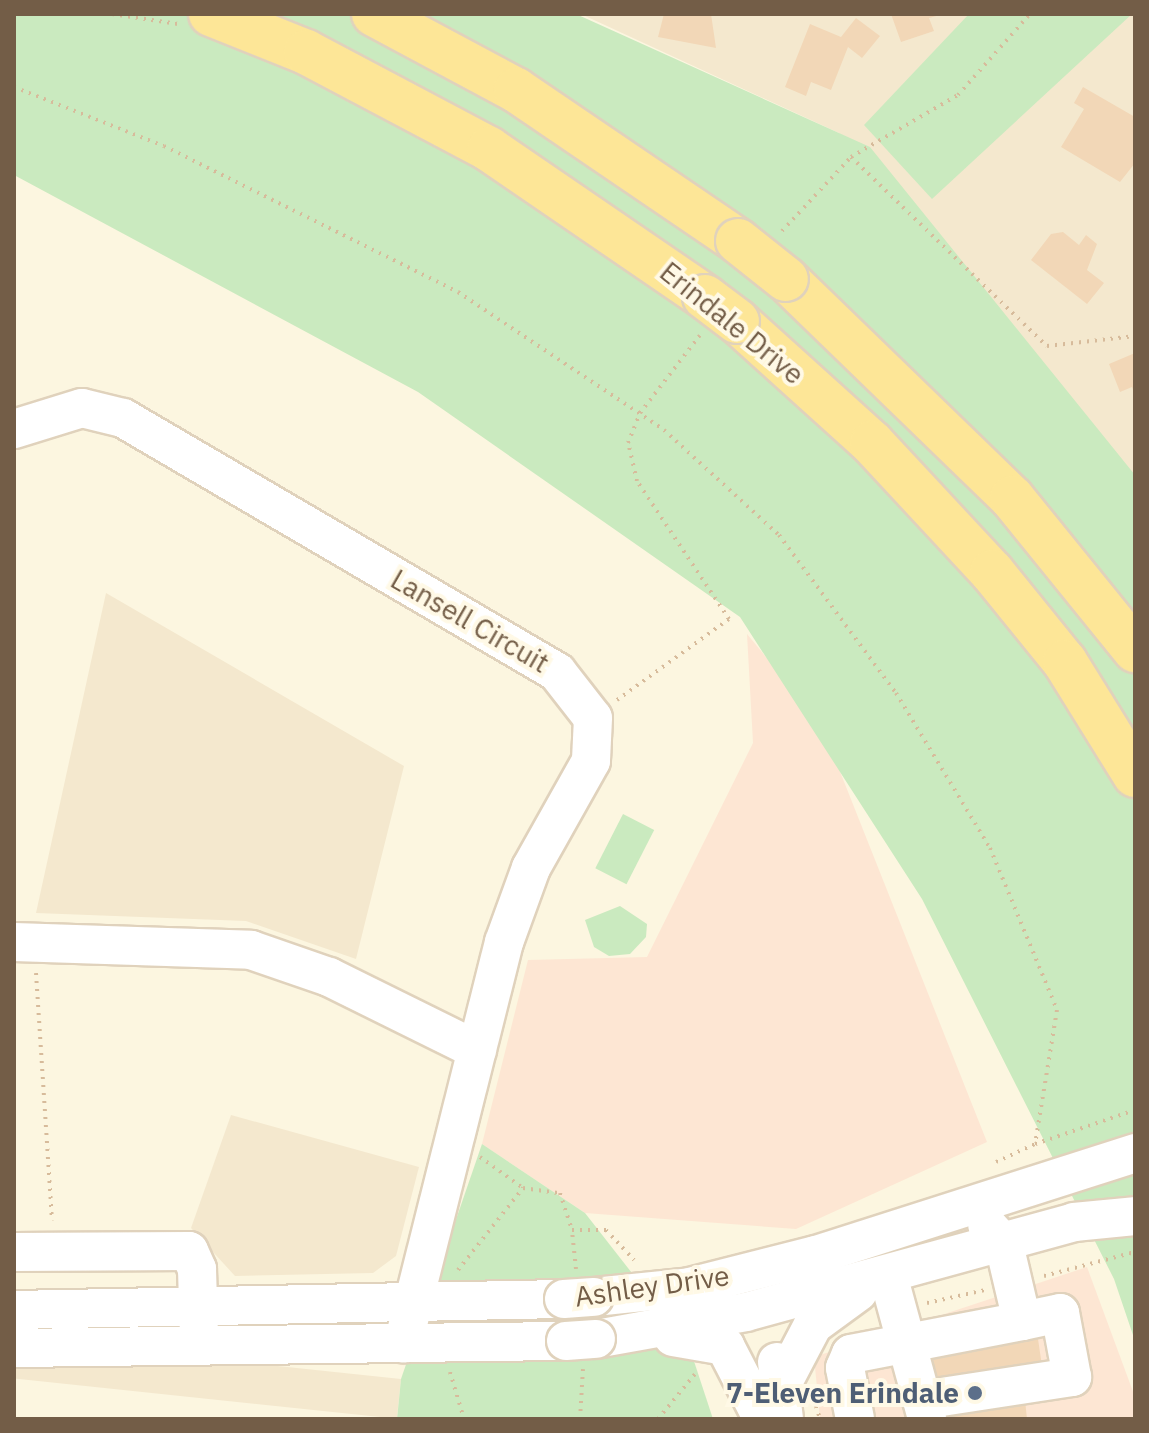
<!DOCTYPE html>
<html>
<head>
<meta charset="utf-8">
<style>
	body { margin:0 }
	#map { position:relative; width:1149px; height:1433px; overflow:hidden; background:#fcf6e0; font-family:"IBM Plex Sans",sans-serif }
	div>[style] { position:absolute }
	.residential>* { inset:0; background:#f4e8ce; transform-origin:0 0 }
	.commercial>* { inset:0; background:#fde6d3 }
	.green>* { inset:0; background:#caeabf; transform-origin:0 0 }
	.building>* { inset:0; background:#f2d7b7 }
	.path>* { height:4px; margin-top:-2px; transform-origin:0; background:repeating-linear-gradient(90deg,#d7bb9b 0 2px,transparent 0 8px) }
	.roads { filter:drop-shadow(2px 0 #e0d2bc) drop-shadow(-2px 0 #e0d2bc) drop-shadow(0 2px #e0d2bc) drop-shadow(0 -2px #e0d2bc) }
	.minor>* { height:38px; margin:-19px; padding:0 19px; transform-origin:19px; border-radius:19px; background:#fff }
	.major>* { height:44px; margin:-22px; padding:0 22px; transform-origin:22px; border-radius:22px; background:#fde697 }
	.bridges { filter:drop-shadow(2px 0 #e0d2bc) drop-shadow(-2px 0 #e0d2bc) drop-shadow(0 2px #e0d2bc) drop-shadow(0 -2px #e0d2bc) }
	.minor-bridge>* { height:38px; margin:-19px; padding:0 19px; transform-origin:19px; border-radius:19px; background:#fff }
	.major-bridge>* { height:44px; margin:-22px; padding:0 22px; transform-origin:22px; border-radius:22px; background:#fde697 }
	.dots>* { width:22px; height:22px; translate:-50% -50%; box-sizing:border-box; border:4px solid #fff9e6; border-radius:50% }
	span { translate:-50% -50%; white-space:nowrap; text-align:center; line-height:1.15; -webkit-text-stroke:8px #fff9e6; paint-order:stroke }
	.street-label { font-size:28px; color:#735d47 }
	.service-label { font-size:28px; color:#4e5e75; font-weight:700 }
	.right { translate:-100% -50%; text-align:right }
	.frame { position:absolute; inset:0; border:16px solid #735d47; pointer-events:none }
</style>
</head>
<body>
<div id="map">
	<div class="residential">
		<i style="clip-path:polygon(581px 14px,1135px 14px,1135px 478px,839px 133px)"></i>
		<i style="clip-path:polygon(106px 593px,404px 766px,356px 959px,246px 921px,36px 913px)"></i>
		<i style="clip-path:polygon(231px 1115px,419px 1167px,396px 1256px,373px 1273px,235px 1276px,191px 1228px)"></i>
		<i style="left:401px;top:1379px;width:40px;height:387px;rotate:96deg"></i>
	</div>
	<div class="commercial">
		<i style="clip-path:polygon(747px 634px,795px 692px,835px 759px,987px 1142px,796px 1229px,585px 1213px,482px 1144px,528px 960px,647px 957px,753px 743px)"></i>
		<i style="clip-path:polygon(1087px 1267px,1135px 1397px,1135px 1419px,820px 1419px,814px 1357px)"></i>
	</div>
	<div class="green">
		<i style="clip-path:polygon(14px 14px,576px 14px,870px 147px,1135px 475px,1135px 1341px,1114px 1279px,922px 899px,740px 617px,418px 392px,14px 175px)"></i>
		<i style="clip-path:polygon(969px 14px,1132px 14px,932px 199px,864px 125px)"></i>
		<i style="left:623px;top:814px;width:35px;height:61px;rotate:27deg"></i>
		<i style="clip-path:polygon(620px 906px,647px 924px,646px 937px,630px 954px,609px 956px,594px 947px,585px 920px)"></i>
		<i style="clip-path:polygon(482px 1144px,585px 1213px,689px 1346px,713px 1419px,397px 1419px,401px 1379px)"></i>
	</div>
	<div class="building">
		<i style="clip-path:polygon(664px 14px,711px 14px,716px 48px,658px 37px)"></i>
		<i style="clip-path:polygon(891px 14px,940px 14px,940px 15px,929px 18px,934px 31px,901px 42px)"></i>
		<i style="clip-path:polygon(856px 18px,880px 36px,862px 58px,848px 47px,831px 90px,811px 82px,806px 96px,785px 87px,810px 24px,841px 37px)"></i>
		<i style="clip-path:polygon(1083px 87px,1135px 117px,1135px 163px,1120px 182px,1061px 147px,1084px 109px,1074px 103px)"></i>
		<i style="clip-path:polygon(1063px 232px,1079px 245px,1086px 235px,1097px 244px,1087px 270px,1104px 283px,1087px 304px,1031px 260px,1051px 234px)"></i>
		<i style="clip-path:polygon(1135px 353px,1135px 395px,1132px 387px,1120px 392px,1109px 364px)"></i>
		<i style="clip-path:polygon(1038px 1339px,1042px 1366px,1025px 1400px,1027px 1419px,948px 1419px,925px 1358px)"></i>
	</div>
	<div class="path">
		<i style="left:112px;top:14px;width:67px;rotate:8.6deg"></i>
		<i style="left:14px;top:87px;width:161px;rotate:21.5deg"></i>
		<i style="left:164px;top:146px;width:328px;rotate:26.4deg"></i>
		<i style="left:458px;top:292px;width:248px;rotate:33.8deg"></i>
		<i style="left:664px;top:430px;width:156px;rotate:42.4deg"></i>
		<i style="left:779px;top:535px;width:197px;rotate:53.5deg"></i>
		<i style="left:896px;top:693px;width:181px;rotate:58.8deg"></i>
		<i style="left:990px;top:848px;width:175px;rotate:67.5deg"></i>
		<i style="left:1057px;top:1010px;width:136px;rotate:99.3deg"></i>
		<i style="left:1035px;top:1144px;width:106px;rotate:-18.8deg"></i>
		<i style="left:851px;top:157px;width:272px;rotate:44deg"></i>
		<i style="left:1047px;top:346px;width:89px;rotate:-6.5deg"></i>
		<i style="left:782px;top:231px;width:101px;rotate:-47deg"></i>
		<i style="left:851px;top:157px;width:124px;rotate:-30.1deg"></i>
		<i style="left:958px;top:95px;width:108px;rotate:-48.4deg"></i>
		<i style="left:617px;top:700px;width:138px;rotate:-35.9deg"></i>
		<i style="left:729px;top:619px;width:166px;rotate:-123.7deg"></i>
		<i style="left:637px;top:481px;width:39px;rotate:-103deg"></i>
		<i style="left:628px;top:443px;width:32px;rotate:-68deg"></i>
		<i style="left:640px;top:413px;width:98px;rotate:-52.4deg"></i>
		<i style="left:36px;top:973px;width:248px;rotate:86.3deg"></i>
		<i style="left:480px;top:1157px;width:53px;rotate:35.8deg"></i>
		<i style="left:523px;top:1188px;width:37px;rotate:8deg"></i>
		<i style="left:560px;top:1193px;width:39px;rotate:72deg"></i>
		<i style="left:996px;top:1162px;width:43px;rotate:-24.8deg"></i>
		<i style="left:576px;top:1269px;width:39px;rotate:-96deg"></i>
		<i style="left:572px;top:1230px;width:34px"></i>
		<i style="left:606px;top:1230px;width:41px;rotate:47deg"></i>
		<i style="left:458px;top:1270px;width:105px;rotate:-51.6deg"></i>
		<i style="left:1044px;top:1276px;width:94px;rotate:-14.8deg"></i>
		<i style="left:927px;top:1303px;width:59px;rotate:-12.6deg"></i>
		<i style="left:450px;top:1372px;width:49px;rotate:73.4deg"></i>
		<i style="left:816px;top:1406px;width:14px;rotate:73deg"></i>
		<i style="left:580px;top:1419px;width:50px;rotate:-86.6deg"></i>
		<i style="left:658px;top:1419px;width:58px;rotate:-50.6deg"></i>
	</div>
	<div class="roads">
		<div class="minor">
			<i style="left:14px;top:429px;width:71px;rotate:-17.2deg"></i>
			<i style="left:82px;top:408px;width:42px;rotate:13.7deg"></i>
			<i style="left:123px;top:418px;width:503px;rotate:30.34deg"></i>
			<i style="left:557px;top:672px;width:58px;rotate:52deg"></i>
			<i style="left:593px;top:718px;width:43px;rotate:92.7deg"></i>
			<i style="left:591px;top:761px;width:123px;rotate:119.3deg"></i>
			<i style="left:531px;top:868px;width:79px;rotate:110deg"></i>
			<i style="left:504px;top:942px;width:414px;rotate:104.1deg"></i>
			<i style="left:14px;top:942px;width:237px;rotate:1.9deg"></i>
			<i style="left:251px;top:950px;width:83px;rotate:19.1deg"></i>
			<i style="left:329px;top:977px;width:165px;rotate:26.3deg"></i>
			<i style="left:14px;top:1252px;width:175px;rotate:-0.3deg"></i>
			<i style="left:189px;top:1251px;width:20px;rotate:66deg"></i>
			<i style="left:197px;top:1269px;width:67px;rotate:88.3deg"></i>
			<i style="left:888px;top:1275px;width:149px;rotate:74.8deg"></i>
			<i style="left:594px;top:1297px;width:97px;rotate:-5.9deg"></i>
			<i style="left:690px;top:1287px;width:130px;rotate:-14.3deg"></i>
			<i style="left:816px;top:1255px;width:335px;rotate:-17.7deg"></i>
			<i style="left:14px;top:1310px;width:550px;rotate:-1.15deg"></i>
			<i style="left:673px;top:1337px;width:53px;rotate:9.8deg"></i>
			<i style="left:725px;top:1346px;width:70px;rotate:62.7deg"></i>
			<i style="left:596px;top:1339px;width:152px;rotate:-10.2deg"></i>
			<i style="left:746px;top:1312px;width:340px;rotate:-15.3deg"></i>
			<i style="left:1074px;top:1222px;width:61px;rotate:-5.6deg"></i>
			<i style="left:14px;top:1348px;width:552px;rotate:-0.73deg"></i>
			<i style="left:777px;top:1362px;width:57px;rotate:83deg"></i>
			<i style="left:780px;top:1388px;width:71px;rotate:-62.4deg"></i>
			<i style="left:813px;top:1325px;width:56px;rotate:-36.3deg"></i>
			<i style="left:922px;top:1400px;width:152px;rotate:-8.7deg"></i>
			<i style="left:1072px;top:1377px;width:65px;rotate:-100.6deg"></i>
			<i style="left:1060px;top:1313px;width:39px;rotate:168deg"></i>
			<i style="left:855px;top:1419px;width:52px;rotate:-101.1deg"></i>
			<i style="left:845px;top:1368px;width:15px;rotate:-67deg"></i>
			<i style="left:851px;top:1354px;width:174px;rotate:-10.9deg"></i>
			<i style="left:1022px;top:1321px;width:79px;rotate:-103.2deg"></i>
			<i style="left:1004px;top:1244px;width:25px;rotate:-132deg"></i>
		</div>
		<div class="major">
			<i style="left:211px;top:14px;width:102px;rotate:21.8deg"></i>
			<i style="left:306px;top:52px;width:207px;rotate:27.9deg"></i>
			<i style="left:489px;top:149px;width:262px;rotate:34.4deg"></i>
			<i style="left:374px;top:14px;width:161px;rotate:28.2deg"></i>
			<i style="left:516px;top:90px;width:268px;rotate:34.2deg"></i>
			<i style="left:786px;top:279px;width:315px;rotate:44.1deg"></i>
			<i style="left:1012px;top:498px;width:196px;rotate:51deg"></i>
			<i style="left:737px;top:321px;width:182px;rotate:42.1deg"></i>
			<i style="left:872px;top:443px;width:176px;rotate:47.1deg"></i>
			<i style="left:992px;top:572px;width:116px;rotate:51deg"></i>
			<i style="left:1065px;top:662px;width:133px;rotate:58.2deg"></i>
		</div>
	</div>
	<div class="bridges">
		<div class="minor-bridge">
			<i style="left:564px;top:1299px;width:30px;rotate:-4deg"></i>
			<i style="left:566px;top:1341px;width:30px;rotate:-4deg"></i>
		</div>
		<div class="major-bridge">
			<i style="left:738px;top:241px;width:61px;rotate:38.4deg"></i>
			<i style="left:705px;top:297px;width:40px;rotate:37deg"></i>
		</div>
	</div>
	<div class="dots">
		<i style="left:975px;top:1393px;background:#5c6f8a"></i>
	</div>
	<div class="street-label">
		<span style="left:732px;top:323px;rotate:39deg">Erindale Drive</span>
		<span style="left:470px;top:621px;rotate:30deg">Lansell Circuit</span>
		<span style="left:652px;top:1286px;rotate:-8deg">Ashley Drive</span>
	</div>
	<div class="service-label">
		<span class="right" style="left:959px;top:1393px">7-Eleven Erindale</span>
	</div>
	<div class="frame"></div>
</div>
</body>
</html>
